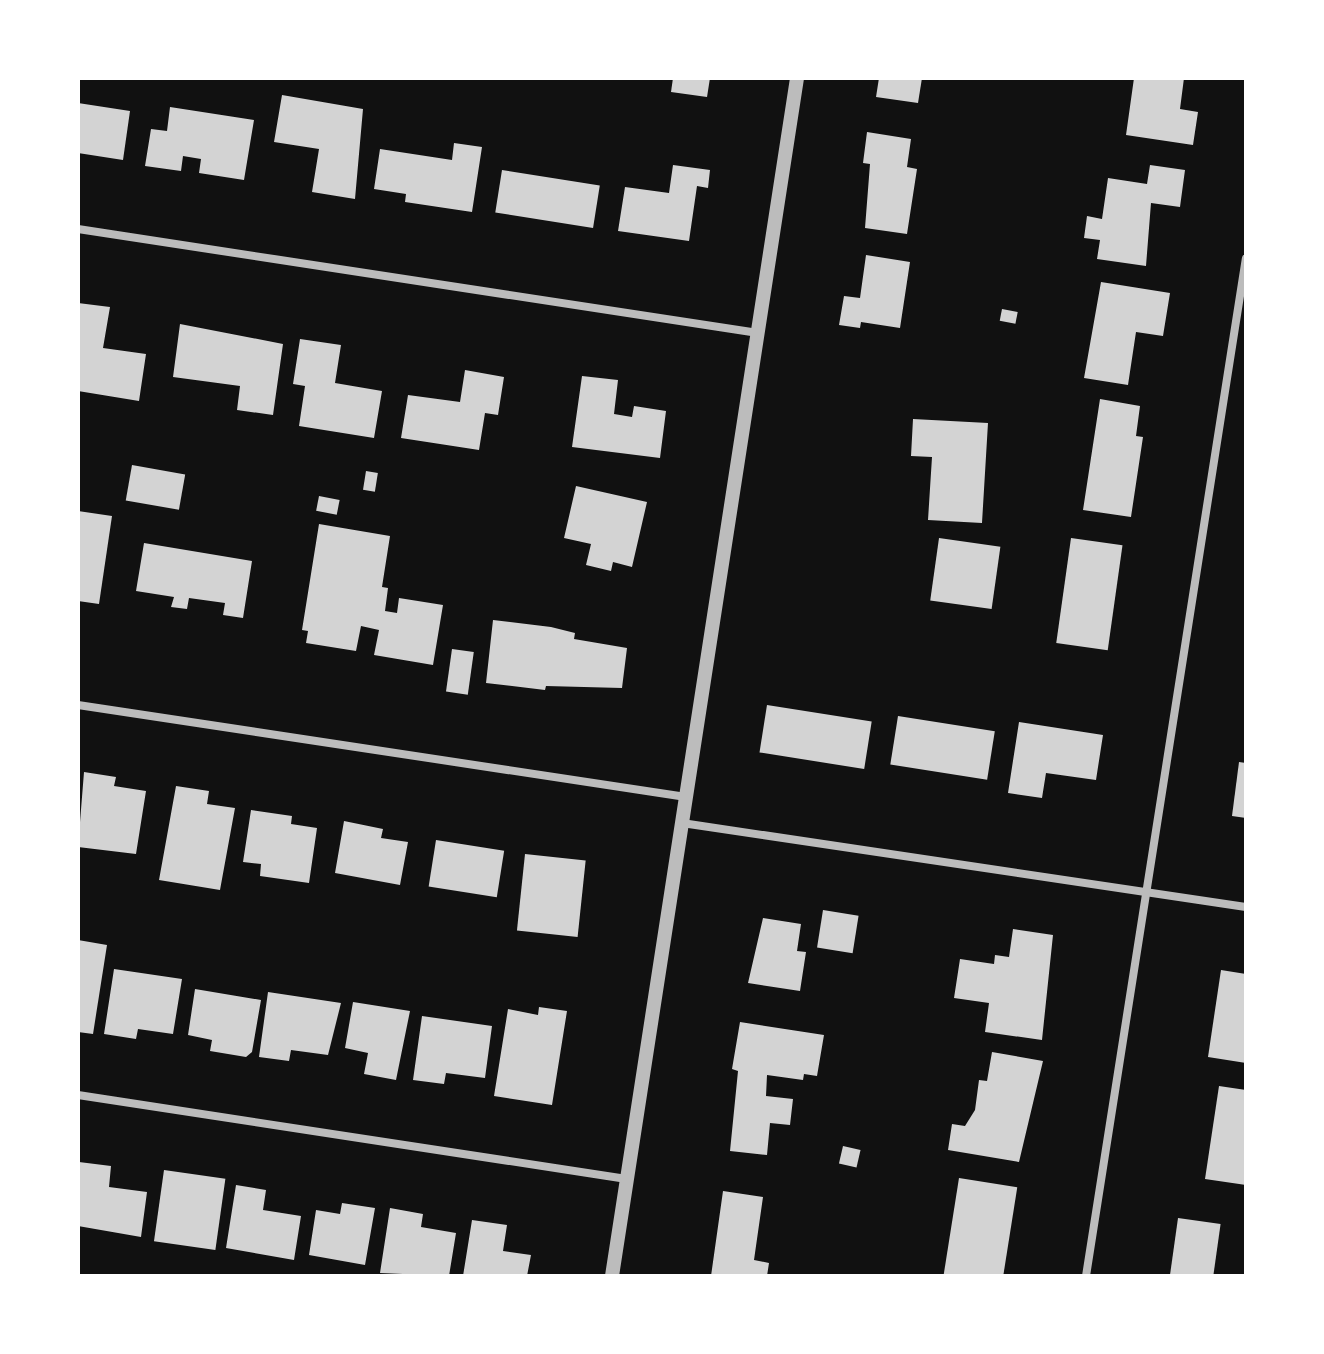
<!DOCTYPE html>
<html>
<head>
<meta charset="utf-8">
<style>
	body { margin:0 }
	#map { position:relative; width:1324px; height:1354px; overflow:hidden; background:#111; font-family:"Asap Condensed",sans-serif }
	div>[style] { position:absolute }
	.building>* { inset:0; background:#d3d3d3; transform-origin:0 0 }
	.minor>* { height:8px; margin:-4px; padding:0 4px; transform-origin:4px; border-radius:4px; background:#bcbcbc }
	.tertiary>* { height:14px; margin:-7px; padding:0 7px; transform-origin:7px; border-radius:7px; background:#bcbcbc }
	span { translate:-50% -50%; white-space:nowrap; text-align:center; line-height:1.15; -webkit-text-stroke:8px #fff; paint-order:stroke }
	.frame { position:absolute; inset:0; border:80px solid #fff; pointer-events:none }
</style>
</head>
<body>
<div id="map">
	<div class="building">
		<i style="clip-path:polygon(673px 78px,710px 78px,707px 97px,671px 92px)"></i>
		<i style="clip-path:polygon(879px 78px,922px 78px,918px 103px,876px 97px)"></i>
		<i style="clip-path:polygon(1134px 78px,1184px 78px,1180px 109px,1198px 112px,1193px 145px,1126px 135px)"></i>
		<i style="clip-path:polygon(282px 95px,363px 109px,355px 199px,312px 192px,319px 149px,274px 142px)"></i>
		<i style="clip-path:polygon(78px 103px,130px 111px,123px 160px,78px 153px)"></i>
		<i style="clip-path:polygon(170px 107px,254px 120px,244px 180px,199px 173px,201px 159px,183px 156px,181px 171px,145px 166px,151px 129px,167px 131px)"></i>
		<i style="clip-path:polygon(867px 132px,911px 139px,907px 167px,917px 169px,907px 234px,865px 228px,870px 164px,863px 163px)"></i>
		<i style="clip-path:polygon(454px 143px,482px 147px,472px 212px,405px 202px,406px 194px,374px 189px,380px 149px,452px 160px)"></i>
		<i style="clip-path:polygon(673px 165px,710px 170px,708px 188px,697px 186px,689px 241px,618px 231px,625px 187px,669px 193px)"></i>
		<i style="clip-path:polygon(1150px 165px,1185px 170px,1180px 207px,1151px 203px,1146px 266px,1097px 259px,1100px 240px,1084px 238px,1087px 216px,1102px 219px,1108px 178px,1147px 184px)"></i>
		<i style="left:502px;top:170px;width:99px;height:43px;rotate:9deg"></i>
		<i style="clip-path:polygon(866px 255px,910px 262px,900px 328px,861px 322px,860px 328px,839px 325px,844px 296px,860px 298px)"></i>
		<i style="clip-path:polygon(1101px 282px,1170px 293px,1163px 336px,1136px 332px,1128px 385px,1084px 378px)"></i>
		<i style="clip-path:polygon(78px 303px,110px 307px,103px 348px,146px 354px,139px 401px,78px 391px)"></i>
		<i style="left:1002px;top:309px;width:16px;height:12px;rotate:11deg"></i>
		<i style="clip-path:polygon(180px 324px,283px 344px,273px 415px,237px 410px,240px 386px,173px 377px)"></i>
		<i style="clip-path:polygon(300px 339px,341px 345px,335px 383px,382px 391px,374px 438px,299px 426px,305px 386px,293px 384px)"></i>
		<i style="clip-path:polygon(465px 370px,504px 377px,498px 415px,485px 413px,479px 450px,401px 438px,408px 395px,460px 402px)"></i>
		<i style="clip-path:polygon(582px 376px,618px 380px,614px 414px,632px 417px,634px 406px,666px 411px,660px 458px,572px 447px)"></i>
		<i style="clip-path:polygon(1100px 399px,1140px 406px,1136px 436px,1143px 437px,1131px 517px,1083px 510px)"></i>
		<i style="clip-path:polygon(913px 419px,988px 423px,982px 523px,928px 520px,932px 457px,911px 456px)"></i>
		<i style="left:132px;top:465px;width:54px;height:36px;rotate:10deg"></i>
		<i style="left:366px;top:471px;width:12px;height:19px;rotate:9deg"></i>
		<i style="clip-path:polygon(576px 486px,647px 502px,632px 567px,613px 562px,611px 571px,586px 565px,591px 544px,564px 538px)"></i>
		<i style="left:319px;top:496px;width:21px;height:15px;rotate:11deg"></i>
		<i style="clip-path:polygon(78px 511px,112px 516px,99px 604px,78px 601px)"></i>
		<i style="clip-path:polygon(319px 524px,390px 536px,382px 587px,388px 588px,385px 611px,397px 613px,399px 598px,443px 605px,433px 665px,374px 655px,379px 630px,361px 626px,356px 651px,306px 643px,308px 631px,302px 630px)"></i>
		<i style="left:939px;top:538px;width:62px;height:63px;rotate:8deg"></i>
		<i style="left:1071px;top:538px;width:52px;height:106px;rotate:8deg"></i>
		<i style="clip-path:polygon(144px 543px,252px 561px,243px 618px,223px 615px,225px 603px,189px 598px,187px 609px,171px 607px,174px 597px,136px 591px)"></i>
		<i style="clip-path:polygon(493px 620px,551px 627px,575px 633px,574px 639px,627px 648px,622px 688px,546px 686px,545px 690px,486px 683px)"></i>
		<i style="left:452px;top:649px;width:22px;height:43px;rotate:8deg"></i>
		<i style="left:767px;top:705px;width:106px;height:48px;rotate:9deg"></i>
		<i style="left:898px;top:716px;width:98px;height:49px;rotate:9deg"></i>
		<i style="clip-path:polygon(1019px 722px,1103px 735px,1096px 780px,1046px 773px,1042px 798px,1008px 793px)"></i>
		<i style="clip-path:polygon(1239px 762px,1246px 763px,1246px 818px,1232px 816px)"></i>
		<i style="clip-path:polygon(84px 772px,116px 777px,114px 786px,146px 791px,136px 854px,78px 847px)"></i>
		<i style="clip-path:polygon(176px 786px,209px 791px,207px 804px,235px 808px,220px 890px,159px 880px)"></i>
		<i style="clip-path:polygon(251px 810px,292px 816px,291px 824px,317px 828px,309px 883px,260px 876px,261px 864px,243px 862px)"></i>
		<i style="clip-path:polygon(344px 821px,383px 829px,381px 838px,408px 842px,400px 885px,335px 873px)"></i>
		<i style="left:436px;top:840px;width:69px;height:47px;rotate:9deg"></i>
		<i style="left:525px;top:854px;width:61px;height:77px;rotate:6deg"></i>
		<i style="left:823px;top:910px;width:36px;height:38px;rotate:9deg"></i>
		<i style="clip-path:polygon(763px 918px,801px 924px,797px 951px,806px 952px,800px 991px,748px 983px)"></i>
		<i style="clip-path:polygon(1013px 929px,1053px 935px,1042px 1040px,985px 1032px,989px 1003px,954px 998px,960px 959px,994px 964px,995px 955px,1009px 957px)"></i>
		<i style="clip-path:polygon(78px 940px,107px 945px,93px 1034px,78px 1032px)"></i>
		<i style="clip-path:polygon(114px 969px,182px 979px,173px 1034px,138px 1029px,136px 1039px,104px 1034px)"></i>
		<i style="clip-path:polygon(1221px 970px,1246px 974px,1246px 1063px,1208px 1057px)"></i>
		<i style="clip-path:polygon(195px 989px,261px 1000px,252px 1052px,246px 1057px,210px 1051px,212px 1040px,188px 1035px)"></i>
		<i style="clip-path:polygon(268px 992px,341px 1003px,328px 1055px,291px 1050px,289px 1061px,259px 1057px)"></i>
		<i style="clip-path:polygon(353px 1002px,410px 1011px,396px 1080px,364px 1074px,368px 1053px,345px 1048px)"></i>
		<i style="clip-path:polygon(539px 1007px,567px 1011px,552px 1105px,494px 1096px,508px 1009px,538px 1015px)"></i>
		<i style="clip-path:polygon(422px 1016px,492px 1026px,485px 1078px,446px 1073px,444px 1084px,413px 1080px)"></i>
		<i style="clip-path:polygon(740px 1022px,824px 1035px,817px 1076px,804px 1074px,803px 1080px,767px 1075px,766px 1096px,793px 1099px,790px 1125px,770px 1123px,767px 1155px,730px 1151px,738px 1071px,732px 1069px)"></i>
		<i style="clip-path:polygon(992px 1052px,1043px 1061px,1019px 1162px,948px 1150px,952px 1124px,965px 1126px,975px 1110px,979px 1080px,987px 1081px)"></i>
		<i style="clip-path:polygon(1219px 1086px,1246px 1090px,1246px 1185px,1205px 1179px)"></i>
		<i style="left:843px;top:1146px;width:18px;height:18px;rotate:13deg"></i>
		<i style="clip-path:polygon(79px 1162px,111px 1166px,109px 1187px,147px 1192px,141px 1237px,78px 1226px)"></i>
		<i style="left:164px;top:1170px;width:62px;height:72px;rotate:8deg"></i>
		<i style="left:959px;top:1178px;width:59px;height:99px;rotate:9deg"></i>
		<i style="clip-path:polygon(236px 1185px,266px 1190px,263px 1210px,301px 1216px,294px 1260px,226px 1248px)"></i>
		<i style="clip-path:polygon(723px 1191px,763px 1197px,754px 1260px,769px 1263px,767px 1276px,711px 1276px)"></i>
		<i style="clip-path:polygon(342px 1203px,375px 1208px,365px 1265px,309px 1255px,316px 1210px,340px 1214px)"></i>
		<i style="clip-path:polygon(390px 1208px,423px 1214px,421px 1227px,456px 1233px,449px 1276px,380px 1273px)"></i>
		<i style="left:1178px;top:1218px;width:43px;height:59px;rotate:8deg"></i>
		<i style="clip-path:polygon(472px 1220px,507px 1225px,503px 1251px,531px 1255px,527px 1276px,463px 1276px)"></i>
	</div>
	<div class="minor">
		<i style="left:78px;top:229px;width:688px;rotate:8.7deg"></i>
		<i style="left:78px;top:705px;width:615px;rotate:8.6deg"></i>
		<i style="left:682px;top:823px;width:570px;rotate:8.47deg"></i>
		<i style="left:78px;top:1095px;width:555px;rotate:8.7deg"></i>
		<i style="left:1086px;top:1276px;width:1030px;rotate:-81.07deg"></i>
	</div>
	<div class="tertiary">
		<i style="left:612px;top:1276px;width:1212px;rotate:-81.22deg"></i>
	</div>
	<div class="frame"></div>
</div>
</body>
</html>
